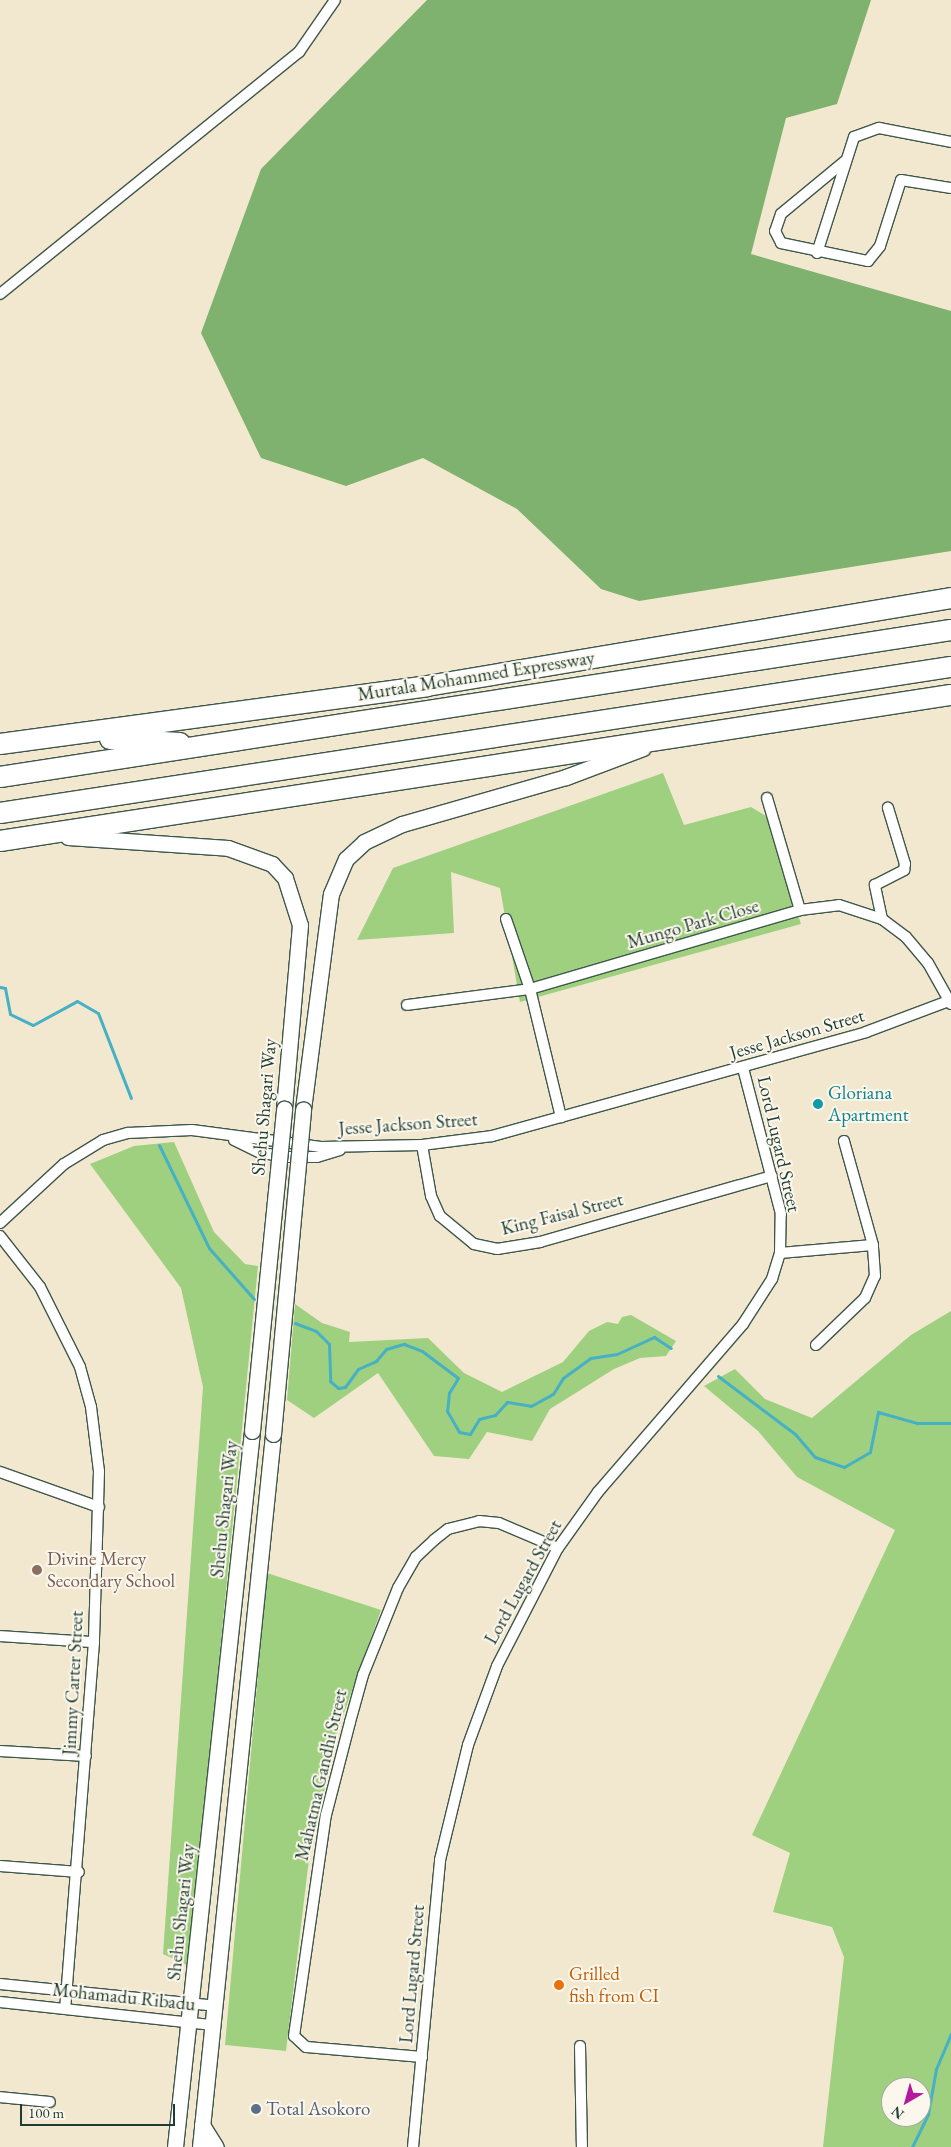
<!DOCTYPE html>
<html>
<head>
<meta charset="utf-8">
<style>
	body { margin:0 }
	#map { position:relative; width:951px; height:2147px; overflow:hidden; background:#f2e8cf; font-family:"EB Garamond",serif }
	div>[style] { position:absolute }
	.green>* { inset:0; background:#9fd07f }
	.forest>* { inset:0; background:#7fb26e }
	.stream>* { height:3px; margin:-1.5px; padding:0 1.5px; transform-origin:1.5px; border-radius:1.5px; background:#46b0c4 }
	.roads { filter:drop-shadow(1px 0 #3f574b) drop-shadow(-1px 0 #3f574b) drop-shadow(0 1px #3f574b) drop-shadow(0 -1px #3f574b) }
	.street>* { height:10px; margin:-5px; padding:0 5px; transform-origin:5px; border-radius:5px; background:#fff }
	.secondary>* { height:15px; margin:-7.5px; padding:0 7.5px; transform-origin:7.5px; border-radius:7.5px; background:#fff }
	.highway>* { height:20px; margin:-10px; padding:0 10px; transform-origin:10px; border-radius:10px; background:#fff }
	.bridges { filter:drop-shadow(1px 0 #3f574b) drop-shadow(-1px 0 #3f574b) drop-shadow(0 1px #3f574b) drop-shadow(0 -1px #3f574b) }
	.secondary-bridge>* { height:15px; margin:-7.5px; padding:0 7.5px; transform-origin:7.5px; border-radius:7.5px; background:#fff }
	.dots>* { width:14px; height:14px; translate:-50% -50%; box-sizing:border-box; border:2px solid #fbf7ec; border-radius:50% }
	span { translate:-50% -50%; white-space:nowrap; text-align:center; line-height:1.15; -webkit-text-stroke:4px #fbf7ec; paint-order:stroke }
	.street-label { font-size:19px; color:#1f3d34 }
	.culture-label { font-size:19px; color:#0d838f }
	.left { translate:0 -50%; text-align:left }
	.education-label { font-size:19px; color:#785e54 }
	.food-label { font-size:19px; color:#c56008 }
	.service-label { font-size:19px; color:#4e5e75 }
	.north { position:absolute; left:881px; top:2077px; width:50px; height:50px; box-sizing:border-box; background:#fbf7ec; border:1px solid #a3ada2; border-radius:50%; rotate:218deg; font-size:14px; font-weight:700; line-height:20px; text-align:center; color:#1f3d34 }
	.north::after { content:''; display:block; margin:auto; width:18px; height:22px; background:#b5179e; clip-path:polygon(50% 0,100% 100%,50% 72%,0 100%) }
	.scale { position:absolute; left:20px; top:2104px; width:155px; height:22px; box-sizing:border-box; border:2px solid #1f3d34; border-top:0; padding-left:6px; font-size:15px; line-height:18px; white-space:nowrap; color:#1f3d34; -webkit-text-stroke:4px #fbf7ec; paint-order:stroke }
</style>
</head>
<body>
<div id="map">
	<div class="green">
		<i style="clip-path:polygon(663px 773px,684px 825px,751px 807px,766px 816px,801px 924px,520px 1002px,500px 888px,451px 872px,454px 933px,357px 940px,393px 868px)"></i>
		<i style="clip-path:polygon(174px 1142px,214px 1232px,245px 1264px,258px 1266px,189px 1966px,163px 1954px,203px 1387px,181px 1288px,90px 1164px,134px 1146px)"></i>
		<i style="clip-path:polygon(295px 1304px,322px 1323px,350px 1332px,349px 1342px,428px 1338px,464px 1373px,502px 1392px,563px 1362px,589px 1331px,607px 1322px,618px 1324px,622px 1317px,631px 1315px,676px 1341px,666px 1356px,640px 1358px,614px 1369px,550px 1409px,532px 1441px,487px 1432px,469px 1459px,434px 1456px,378px 1373px,314px 1418px,287px 1400px)"></i>
		<i style="clip-path:polygon(evenodd,951px 1311px,951px 2147px,823px 2147px,844px 1957px,832px 1927px,773px 1912px,790px 1853px,752px 1835px,895px 1530px,797px 1477px,758px 1431px,704px 1386px,735px 1369px,765px 1399px,812px 1418px,911px 1335px,951px 1311px,891px 2087px,921px 2087px,921px 2117px,891px 2117px,891px 2087px)"></i>
		<i style="clip-path:polygon(267px 1573px,381px 1610px,336px 1735px,308px 1867px,286px 2051px,225px 2045px)"></i>
	</div>
	<div class="forest">
		<i style="clip-path:polygon(427px 0,871px 0,837px 104px,786px 118px,751px 254px,951px 311px,951px 551px,639px 601px,601px 589px,517px 509px,423px 458px,346px 486px,261px 458px,201px 333px,261px 169px)"></i>
	</div>
	<div class="stream">
		<i style="left:0;top:987px;width:5px;rotate:11deg"></i>
		<i style="left:5px;top:988px;width:26px;rotate:79deg"></i>
		<i style="left:10px;top:1014px;width:25px;rotate:26deg"></i>
		<i style="left:33px;top:1025px;width:50px;rotate:-28.6deg"></i>
		<i style="left:77px;top:1001px;width:24px;rotate:30deg"></i>
		<i style="left:98px;top:1013px;width:91px;rotate:68.8deg"></i>
		<i style="left:159px;top:1145px;width:114px;rotate:64.1deg"></i>
		<i style="left:209px;top:1248px;width:68px;rotate:48.6deg"></i>
		<i style="left:295px;top:1323px;width:22px;rotate:21deg"></i>
		<i style="left:316px;top:1331px;width:18px;rotate:45deg"></i>
		<i style="left:329px;top:1344px;width:37px;rotate:88deg"></i>
		<i style="left:330px;top:1381px;width:11px;rotate:41deg"></i>
		<i style="left:338px;top:1388px;width:7px;rotate:-8deg"></i>
		<i style="left:345px;top:1387px;width:22px;rotate:-54deg"></i>
		<i style="left:358px;top:1369px;width:20px;rotate:-24deg"></i>
		<i style="left:376px;top:1361px;width:16px;rotate:-50deg"></i>
		<i style="left:386px;top:1349px;width:19px;rotate:-16deg"></i>
		<i style="left:404px;top:1344px;width:19px;rotate:21deg"></i>
		<i style="left:422px;top:1351px;width:45px;rotate:36.9deg"></i>
		<i style="left:458px;top:1378px;width:17px;rotate:121deg"></i>
		<i style="left:449px;top:1393px;width:18px;rotate:96deg"></i>
		<i style="left:447px;top:1411px;width:24px;rotate:60deg"></i>
		<i style="left:459px;top:1432px;width:11px;rotate:10deg"></i>
		<i style="left:470px;top:1434px;width:17px;rotate:-59deg"></i>
		<i style="left:479px;top:1419px;width:16px;rotate:-14deg"></i>
		<i style="left:495px;top:1415px;width:18px;rotate:-47deg"></i>
		<i style="left:507px;top:1402px;width:24px;rotate:9deg"></i>
		<i style="left:531px;top:1406px;width:25px;rotate:-29deg"></i>
		<i style="left:553px;top:1394px;width:19px;rotate:-58deg"></i>
		<i style="left:563px;top:1378px;width:34px;rotate:-36deg"></i>
		<i style="left:591px;top:1358px;width:26px;rotate:-9deg"></i>
		<i style="left:617px;top:1354px;width:41px;rotate:-24.7deg"></i>
		<i style="left:654px;top:1337px;width:20px;rotate:33deg"></i>
		<i style="left:718px;top:1376px;width:96px;rotate:37deg"></i>
		<i style="left:795px;top:1434px;width:30px;rotate:49deg"></i>
		<i style="left:815px;top:1457px;width:31px;rotate:19deg"></i>
		<i style="left:844px;top:1467px;width:30px;rotate:-30deg"></i>
		<i style="left:870px;top:1452px;width:41px;rotate:-78.7deg"></i>
		<i style="left:878px;top:1412px;width:41px;rotate:15.8deg"></i>
		<i style="left:917px;top:1423px;width:34px"></i>
		<i style="left:912px;top:2147px;width:37px;rotate:-64deg"></i>
		<i style="left:928px;top:2114px;width:46px;rotate:-79.9deg"></i>
		<i style="left:936px;top:2069px;width:38px;rotate:-67deg"></i>
	</div>
	<div class="roads">
		<div class="street">
			<i style="left:845px;top:161px;width:83px;rotate:140.4deg"></i>
			<i style="left:781px;top:214px;width:18px;rotate:109deg"></i>
			<i style="left:775px;top:231px;width:13px;rotate:63deg"></i>
			<i style="left:781px;top:243px;width:89px;rotate:11.7deg"></i>
			<i style="left:868px;top:261px;width:19px;rotate:-51deg"></i>
			<i style="left:880px;top:246px;width:69px;rotate:-72.3deg"></i>
			<i style="left:901px;top:180px;width:51px;rotate:9.1deg"></i>
			<i style="left:817px;top:253px;width:122px;rotate:-72.3deg"></i>
			<i style="left:854px;top:137px;width:27px;rotate:-20deg"></i>
			<i style="left:879px;top:128px;width:73px;rotate:11deg"></i>
			<i style="left:0;top:294px;width:385px;rotate:-39deg"></i>
			<i style="left:299px;top:52px;width:63px;rotate:-55.3deg"></i>
			<i style="left:767px;top:798px;width:117px;rotate:73.6deg"></i>
			<i style="left:506px;top:919px;width:74px;rotate:71.1deg"></i>
			<i style="left:530px;top:989px;width:132px;rotate:76.4deg"></i>
			<i style="left:882px;top:919px;width:35px;rotate:-102deg"></i>
			<i style="left:875px;top:885px;width:33px;rotate:-27deg"></i>
			<i style="left:904px;top:870px;width:6px;rotate:-81deg"></i>
			<i style="left:905px;top:864px;width:59px;rotate:-106.9deg"></i>
			<i style="left:407px;top:1005px;width:124px;rotate:-7.4deg"></i>
			<i style="left:530px;top:989px;width:281px;rotate:-16.3deg"></i>
			<i style="left:800px;top:910px;width:39px;rotate:-7deg"></i>
			<i style="left:839px;top:905px;width:45px;rotate:18deg"></i>
			<i style="left:882px;top:919px;width:30px;rotate:37deg"></i>
			<i style="left:906px;top:937px;width:34px;rotate:50deg"></i>
			<i style="left:928px;top:963px;width:47px;rotate:60.7deg"></i>
			<i style="left:234px;top:1140px;width:30px;rotate:26deg"></i>
			<i style="left:261px;top:1153px;width:28px;rotate:8deg"></i>
			<i style="left:289px;top:1157px;width:28px"></i>
			<i style="left:317px;top:1157px;width:24px;rotate:-17deg"></i>
			<i style="left:422px;top:1145px;width:52px;rotate:80deg"></i>
			<i style="left:431px;top:1196px;width:22px;rotate:66deg"></i>
			<i style="left:440px;top:1216px;width:44px;rotate:39.5deg"></i>
			<i style="left:474px;top:1244px;width:24px;rotate:12deg"></i>
			<i style="left:497px;top:1249px;width:44px;rotate:-9.2deg"></i>
			<i style="left:540px;top:1242px;width:241px;rotate:-15.9deg"></i>
			<i style="left:0;top:1223px;width:87px;rotate:-42.7deg"></i>
			<i style="left:64px;top:1164px;width:46px;rotate:-31.6deg"></i>
			<i style="left:103px;top:1140px;width:26px;rotate:-16deg"></i>
			<i style="left:128px;top:1133px;width:64px;rotate:-2.7deg"></i>
			<i style="left:192px;top:1130px;width:130px;rotate:7.5deg"></i>
			<i style="left:321px;top:1147px;width:101px;rotate:-1.1deg"></i>
			<i style="left:422px;top:1145px;width:71px;rotate:-7.3deg"></i>
			<i style="left:492px;top:1136px;width:388px;rotate:-15.5deg"></i>
			<i style="left:866px;top:1032px;width:91px;rotate:-20.6deg"></i>
			<i style="left:0;top:1236px;width:65px;rotate:51.9deg"></i>
			<i style="left:40px;top:1287px;width:89px;rotate:63.4deg"></i>
			<i style="left:80px;top:1367px;width:41px;rotate:74.6deg"></i>
			<i style="left:91px;top:1407px;width:64px;rotate:82.9deg"></i>
			<i style="left:99px;top:1471px;width:171px;rotate:91.7deg"></i>
			<i style="left:94px;top:1642px;width:366px;rotate:94.5deg"></i>
			<i style="left:780px;top:1253px;width:93px;rotate:-4.9deg"></i>
			<i style="left:816px;top:1345px;width:68px;rotate:-43.8deg"></i>
			<i style="left:865px;top:1298px;width:24px;rotate:-66deg"></i>
			<i style="left:875px;top:1276px;width:31px;rotate:-94deg"></i>
			<i style="left:873px;top:1245px;width:108px;rotate:-105.6deg"></i>
			<i style="left:0;top:1472px;width:105px;rotate:19.5deg"></i>
			<i style="left:0;top:1636px;width:94px;rotate:3.7deg"></i>
			<i style="left:0;top:1751px;width:86px;rotate:3.3deg"></i>
			<i style="left:0;top:1866px;width:79px;rotate:4.3deg"></i>
			<i style="left:0;top:1984px;width:216px;rotate:5.8deg"></i>
			<i style="left:0;top:2002px;width:214px;rotate:6.2deg"></i>
			<i style="left:580px;top:2046px;width:101px;rotate:88.9deg"></i>
			<i style="left:422px;top:2057px;width:116px;rotate:-175.1deg"></i>
			<i style="left:306px;top:2047px;width:16px;rotate:-137deg"></i>
			<i style="left:294px;top:2036px;width:223px;rotate:-81.8deg"></i>
			<i style="left:326px;top:1815px;width:96px;rotate:-75.5deg"></i>
			<i style="left:350px;top:1722px;width:49px;rotate:-74.5deg"></i>
			<i style="left:363px;top:1675px;width:94px;rotate:-68.1deg"></i>
			<i style="left:398px;top:1588px;width:36px;rotate:-60deg"></i>
			<i style="left:416px;top:1557px;width:25px;rotate:-43deg"></i>
			<i style="left:434px;top:1540px;width:18px;rotate:-38deg"></i>
			<i style="left:448px;top:1529px;width:32px;rotate:-14deg"></i>
			<i style="left:479px;top:1521px;width:20px;rotate:6deg"></i>
			<i style="left:499px;top:1523px;width:64px;rotate:23deg"></i>
			<i style="left:0;top:2097px;width:50px;rotate:5.7deg"></i>
			<i style="left:413px;top:2147px;width:288px;rotate:-84.6deg"></i>
			<i style="left:440px;top:1860px;width:118px;rotate:-76.3deg"></i>
			<i style="left:468px;top:1745px;width:84px;rotate:-69.8deg"></i>
			<i style="left:497px;top:1666px;width:133px;rotate:-62.7deg"></i>
			<i style="left:558px;top:1548px;width:69px;rotate:-54.5deg"></i>
			<i style="left:598px;top:1492px;width:222px;rotate:-49.2deg"></i>
			<i style="left:743px;top:1324px;width:54px;rotate:-57.2deg"></i>
			<i style="left:772px;top:1279px;width:27px;rotate:-73deg"></i>
			<i style="left:780px;top:1253px;width:39px;rotate:-89deg"></i>
			<i style="left:781px;top:1214px;width:151px;rotate:-104.6deg"></i>
		</div>
		<div class="secondary">
			<i style="left:68px;top:837px;width:160px;rotate:3.9deg"></i>
			<i style="left:228px;top:848px;width:47px;rotate:20deg"></i>
			<i style="left:272px;top:864px;width:19px;rotate:47deg"></i>
			<i style="left:285px;top:878px;width:49px;rotate:72.3deg"></i>
			<i style="left:300px;top:925px;width:185px;rotate:95deg"></i>
			<i style="left:303px;top:1109px;width:217px;rotate:-82.6deg"></i>
			<i style="left:331px;top:894px;width:38px;rotate:-67deg"></i>
			<i style="left:346px;top:859px;width:25px;rotate:-43deg"></i>
			<i style="left:364px;top:842px;width:42px;rotate:-25.3deg"></i>
			<i style="left:402px;top:824px;width:171px;rotate:-16deg"></i>
			<i style="left:566px;top:777px;width:82px;rotate:-20.6deg"></i>
			<i style="left:202px;top:2125px;width:26px;rotate:58deg"></i>
			<i style="left:175px;top:2147px;width:720px;rotate:-83.86deg"></i>
			<i style="left:200px;top:2147px;width:717px;rotate:-84.15deg"></i>
		</div>
		<div class="highway">
			<i style="left:110px;top:739px;width:70px;rotate:3.3deg"></i>
			<i style="left:0;top:744px;width:431px;rotate:-7.7deg"></i>
			<i style="left:427px;top:686px;width:531px;rotate:-9.53deg"></i>
			<i style="left:0;top:777px;width:962px;rotate:-8.79deg"></i>
			<i style="left:0;top:813px;width:962px;rotate:-8.73deg"></i>
			<i style="left:0;top:841px;width:962px;rotate:-8.73deg"></i>
		</div>
	</div>
	<div class="bridges">
		<div class="secondary-bridge">
			<i style="left:252px;top:1431px;width:324px;rotate:-84.3deg"></i>
			<i style="left:273px;top:1434px;width:326px;rotate:-84.7deg"></i>
		</div>
	</div>
	<div class="dots">
		<i style="left:818px;top:1104px;background:#0f9aa8"></i>
		<i style="left:37px;top:1570px;background:#8d6e63"></i>
		<i style="left:559px;top:1985px;background:#e8710a"></i>
		<i style="left:256px;top:2109px;background:#5c6f8a"></i>
	</div>
	<div class="street-label">
		<span style="left:476px;top:676px;rotate:-9deg">Murtala Mohammed Expressway</span>
		<span style="left:693px;top:924px;rotate:-16deg">Mungo Park Close</span>
		<span style="left:797px;top:1034px;rotate:-16deg">Jesse Jackson Street</span>
		<span style="left:264px;top:1107px;rotate:-85deg">Shehu Shagari Way</span>
		<span style="left:408px;top:1124px;rotate:-4deg">Jesse Jackson Street</span>
		<span style="left:779px;top:1144px;rotate:77deg">Lord Lugard Street</span>
		<span style="left:562px;top:1214px;rotate:-14deg">King Faisal Street</span>
		<span style="left:224px;top:1509px;rotate:-84deg">Shehu Shagari Way</span>
		<span style="left:523px;top:1582px;rotate:-61deg">Lord Lugard Street</span>
		<span style="left:73px;top:1683px;rotate:-87deg">Jimmy Carter Street</span>
		<span style="left:321px;top:1775px;rotate:-77deg">Mahatma Gandhi Street</span>
		<span style="left:181px;top:1912px;rotate:-84deg">Shehu Shagari Way</span>
		<span style="left:412px;top:1974px;rotate:-85deg">Lord Lugard Street</span>
		<span style="left:124px;top:1997px;rotate:6deg">Mohamadu Ribadu</span>
	</div>
	<div class="culture-label">
		<span class="left" style="left:828px;top:1104px">Gloriana<br>Apartment</span>
	</div>
	<div class="education-label">
		<span class="left" style="left:47px;top:1570px">Divine Mercy<br>Secondary School</span>
	</div>
	<div class="food-label">
		<span class="left" style="left:569px;top:1985px">Grilled<br>fish from CI</span>
	</div>
	<div class="service-label">
		<span class="left" style="left:266px;top:2109px">Total Asokoro</span>
	</div>
	<div class="north">N</div>
	<div class="scale">100 m</div>
</div>
</body>
</html>
